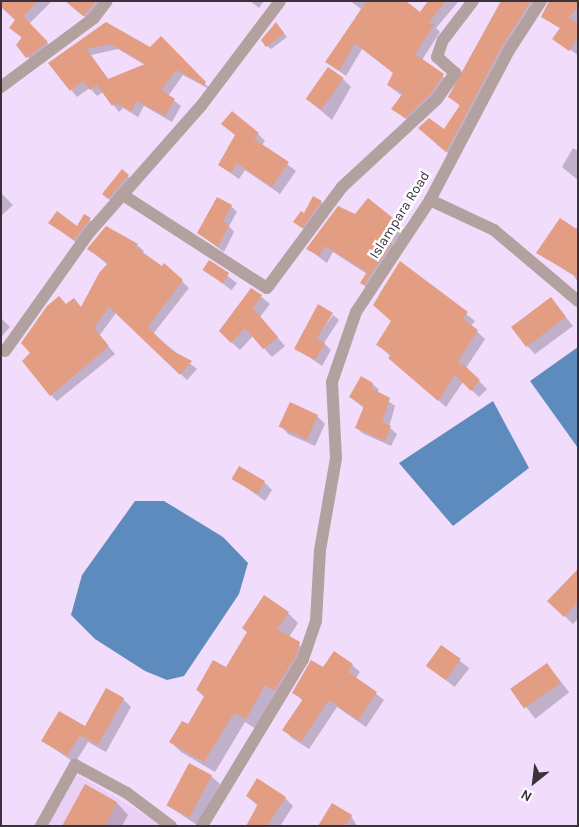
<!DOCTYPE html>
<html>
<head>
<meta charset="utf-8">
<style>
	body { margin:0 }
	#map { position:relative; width:579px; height:827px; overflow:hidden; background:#f2dcfc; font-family:Karla,sans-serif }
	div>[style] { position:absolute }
	.built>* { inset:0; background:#ebd0f6 }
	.water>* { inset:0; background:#5d8bbe }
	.shadow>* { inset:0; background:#0003; transform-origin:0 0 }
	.building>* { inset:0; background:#e39d82; transform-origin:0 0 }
	.minor>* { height:12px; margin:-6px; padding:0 6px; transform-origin:6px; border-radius:6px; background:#b3a1a0 }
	span { translate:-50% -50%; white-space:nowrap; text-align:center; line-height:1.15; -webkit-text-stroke:5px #fff; paint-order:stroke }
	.street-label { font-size:14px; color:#3a313d }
	.frame { position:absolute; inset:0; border:2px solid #3a313d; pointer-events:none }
	.north { position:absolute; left:509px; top:757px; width:50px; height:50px; -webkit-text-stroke:4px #fff; paint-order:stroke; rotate:209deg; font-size:14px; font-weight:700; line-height:20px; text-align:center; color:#3a313d }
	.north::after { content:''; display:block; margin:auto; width:18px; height:22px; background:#3a313d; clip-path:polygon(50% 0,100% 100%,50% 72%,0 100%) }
</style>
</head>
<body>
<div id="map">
	<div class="built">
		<i style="clip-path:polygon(75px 773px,164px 826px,46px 826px)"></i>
	</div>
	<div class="water">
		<i style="clip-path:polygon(578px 347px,578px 448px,530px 381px)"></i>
		<i style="clip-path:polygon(493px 401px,529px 468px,453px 526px,399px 463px)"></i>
		<i style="clip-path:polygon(135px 501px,164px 501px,223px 537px,248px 563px,239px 594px,184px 676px,167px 680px,145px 671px,95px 639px,71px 615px,82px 575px)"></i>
	</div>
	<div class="shadow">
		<i style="clip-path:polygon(18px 1px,52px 1px,29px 24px,54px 50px,34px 65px,18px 45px,22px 38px,10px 28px,16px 20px)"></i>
		<i style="clip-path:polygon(66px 1px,116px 1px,108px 3px,91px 22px)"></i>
		<i style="clip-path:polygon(250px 1px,264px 1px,259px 8px)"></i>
		<i style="clip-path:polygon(350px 1px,404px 1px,420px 13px,430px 1px,458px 2px,436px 28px,440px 32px,422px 60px,450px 82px,412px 124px,393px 108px,402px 96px,388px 85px,394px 73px,362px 49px,346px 76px,327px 62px,361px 9px)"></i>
		<i style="clip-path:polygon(499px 1px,538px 1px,452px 156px,436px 144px,460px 106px,450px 97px,501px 3px)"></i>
		<i style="clip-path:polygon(578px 1px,578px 55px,554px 39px,561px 29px,542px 16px)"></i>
		<i style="clip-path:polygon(evenodd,106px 24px,150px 48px,161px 37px,211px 90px,183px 75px,168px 96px,181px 106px,172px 122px,144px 106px,138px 117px,123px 108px,119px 112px,103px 92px,97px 96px,90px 88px,77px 97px,49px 63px,106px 24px,118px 49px,145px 65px,109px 80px,91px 55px,118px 49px)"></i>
		<i style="clip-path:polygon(279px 27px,287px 37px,271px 49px,267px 46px)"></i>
		<i style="clip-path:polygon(343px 79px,351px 87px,332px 120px,307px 99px)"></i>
		<i style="clip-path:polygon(258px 134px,265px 141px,262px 145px,296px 171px,280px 194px,245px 170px,239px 179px,219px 165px,236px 136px)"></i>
		<i style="clip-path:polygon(573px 148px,578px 151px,578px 180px,562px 167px)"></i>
		<i style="clip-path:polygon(122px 171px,132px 180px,112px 202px,104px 194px)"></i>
		<i style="clip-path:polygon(1px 193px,13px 205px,1px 216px)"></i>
		<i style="clip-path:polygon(368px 200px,405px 230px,393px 244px,399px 250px,368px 290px,361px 282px,367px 274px,333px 252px,327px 263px,308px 249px,356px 215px)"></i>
		<i style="clip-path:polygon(321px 202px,325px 206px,306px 231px,299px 225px,305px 214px)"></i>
		<i style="clip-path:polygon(231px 206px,237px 212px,229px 226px,234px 232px,224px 252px,198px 233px)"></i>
		<i style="clip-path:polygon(84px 215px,97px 226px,81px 246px,50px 223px,77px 227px)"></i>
		<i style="clip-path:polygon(578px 227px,578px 283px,574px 276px,538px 253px)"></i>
		<i style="clip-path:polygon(137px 245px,144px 251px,142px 254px,162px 268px,165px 265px,189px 288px,153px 334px,197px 369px,187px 380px,116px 313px,99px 336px,115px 354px,57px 401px,51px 395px,32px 353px,67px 305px,82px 308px,108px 265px,89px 249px)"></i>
		<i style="left:209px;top:262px;width:35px;height:9px;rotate:37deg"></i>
		<i style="clip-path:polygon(400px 262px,475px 321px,471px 326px,485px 339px,466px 368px,487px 389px,479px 397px,463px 382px,446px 407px,378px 345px,392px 321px,380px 293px)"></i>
		<i style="clip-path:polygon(252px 289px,270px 304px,260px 317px,285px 346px,272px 357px,253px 336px,240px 350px,229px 340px)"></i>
		<i style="clip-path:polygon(551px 299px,573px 326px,535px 354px,527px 346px)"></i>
		<i style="clip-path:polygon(318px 305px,313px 342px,333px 315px,339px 320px,324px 343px,331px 350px,322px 366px,296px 348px)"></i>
		<i style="clip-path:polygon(1px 318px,10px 327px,1px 337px)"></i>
		<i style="clip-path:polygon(373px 384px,379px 390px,377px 393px,395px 406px,389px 427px,397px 434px,391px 446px,362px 433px,356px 427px,364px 408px,350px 397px)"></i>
		<i style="clip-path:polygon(317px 416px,325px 424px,315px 446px,288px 434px,280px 425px)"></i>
		<i style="clip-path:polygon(233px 478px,264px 482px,272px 490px,265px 501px)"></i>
		<i style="clip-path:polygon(578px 572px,578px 619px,573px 624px,549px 601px)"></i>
		<i style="clip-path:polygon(288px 613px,298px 623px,289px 637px,310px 654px,256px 729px,245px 722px,215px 772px,181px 752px,171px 742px,188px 726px,205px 698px,197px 690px,226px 669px,248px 633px,243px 628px)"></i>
		<i style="left:441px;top:646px;width:36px;height:24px;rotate:38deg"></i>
		<i style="left:547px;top:664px;width:36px;height:43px;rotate:52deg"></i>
		<i style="clip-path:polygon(352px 665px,360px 672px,356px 678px,384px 700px,366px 727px,337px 707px,309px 749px,292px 738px,284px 730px,303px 701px,294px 693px,323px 669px)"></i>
		<i style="clip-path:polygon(123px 699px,131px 707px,106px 752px,88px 742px,75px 763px,43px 741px,85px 727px)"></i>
		<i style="clip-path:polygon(211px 776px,220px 784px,197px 825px,167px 805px)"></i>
		<i style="clip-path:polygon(85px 786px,117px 803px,128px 815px,122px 826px,64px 826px)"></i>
		<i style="clip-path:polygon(247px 796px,285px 798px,293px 806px,280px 826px,247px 826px,258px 806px)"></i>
		<i style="clip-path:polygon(351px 816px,357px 826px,320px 826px)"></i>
	</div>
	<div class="building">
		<i style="clip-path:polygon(1px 1px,38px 1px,23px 16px,48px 42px,26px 58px,16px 45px,22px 37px,9px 28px,15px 20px,1px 7px)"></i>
		<i style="clip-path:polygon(65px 1px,97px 1px,83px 16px)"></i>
		<i style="clip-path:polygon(367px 1px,406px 1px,420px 12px,428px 1px,446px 1px,429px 22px,434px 25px,415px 54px,444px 74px,431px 94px,405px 118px,391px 109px,403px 93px,387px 85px,393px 73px,355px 43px,339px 71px,325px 62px)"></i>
		<i style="clip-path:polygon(501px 1px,531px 1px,501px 48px,446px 152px,418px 128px,429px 118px,444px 129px,460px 105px,448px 97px)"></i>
		<i style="clip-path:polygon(549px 1px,578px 1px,578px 7px,568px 18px,578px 23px,578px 37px,569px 51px,552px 39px,560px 28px,541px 17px)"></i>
		<i style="clip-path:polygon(evenodd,106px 22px,150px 47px,161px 36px,206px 82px,204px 85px,176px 70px,161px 90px,175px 99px,165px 116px,137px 101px,131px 111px,116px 103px,112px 106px,97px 85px,90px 90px,83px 81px,70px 91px,48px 63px,106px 22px,111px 44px,145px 64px,108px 79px,86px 49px,111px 44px)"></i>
		<i style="clip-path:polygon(276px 22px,284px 33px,266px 47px,261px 40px)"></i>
		<i style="left:328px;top:67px;width:19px;height:39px;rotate:35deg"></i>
		<i style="clip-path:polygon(232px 111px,259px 133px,254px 139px,289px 162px,272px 187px,237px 163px,231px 173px,218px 165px,235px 135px,221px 124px)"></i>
		<i style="clip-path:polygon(122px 169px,129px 175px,108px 199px,102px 194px)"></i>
		<i style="clip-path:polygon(313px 196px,322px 201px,302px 228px,293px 222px,301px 211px,304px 213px)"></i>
		<i style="clip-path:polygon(217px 197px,232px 205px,223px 221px,229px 225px,218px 247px,197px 233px)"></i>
		<i style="clip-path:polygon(368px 198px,398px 222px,386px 237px,392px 242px,364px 285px,360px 283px,367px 272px,325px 246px,319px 256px,306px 249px,338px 206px,355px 214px)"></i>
		<i style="clip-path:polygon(57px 211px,77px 226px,84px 214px,91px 218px,74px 240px,48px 223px)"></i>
		<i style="clip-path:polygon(560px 218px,578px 230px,578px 277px,536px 253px)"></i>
		<i style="clip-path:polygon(106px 226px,138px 244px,135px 247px,162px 266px,164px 263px,183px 280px,148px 327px,171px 350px,192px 361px,180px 375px,109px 307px,94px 328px,109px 346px,50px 396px,22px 361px,30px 353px,21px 343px,47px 306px,59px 296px,66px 304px,74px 298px,81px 307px,99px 273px,108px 263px,87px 249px)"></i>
		<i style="left:209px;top:260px;width:24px;height:12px;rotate:33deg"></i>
		<i style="clip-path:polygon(400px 261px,468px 312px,463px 319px,478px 330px,459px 360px,460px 366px,463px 364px,480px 380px,471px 391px,455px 375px,438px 401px,388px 358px,391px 354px,376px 345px,391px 321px,373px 305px)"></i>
		<i style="clip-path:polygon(251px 288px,262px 295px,253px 308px,278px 337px,263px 349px,245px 328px,231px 343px,219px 331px)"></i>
		<i style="left:551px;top:297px;width:25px;height:50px;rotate:53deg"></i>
		<i style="clip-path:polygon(318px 304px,333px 313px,317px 338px,325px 343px,315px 360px,294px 349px)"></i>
		<i style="clip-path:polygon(361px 376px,373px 383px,371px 388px,390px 398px,382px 422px,391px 426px,385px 441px,355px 428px,364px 406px,349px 397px)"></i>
		<i style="left:290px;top:402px;width:31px;height:27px;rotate:25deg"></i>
		<i style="left:239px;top:466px;width:30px;height:15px;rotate:30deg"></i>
		<i style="clip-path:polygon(578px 569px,578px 602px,564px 617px,547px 601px)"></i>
		<i style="clip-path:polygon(264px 595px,289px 612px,277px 629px,300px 642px,296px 656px,274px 691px,265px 685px,246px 719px,234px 713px,204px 762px,169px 742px,182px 721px,188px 724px,205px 695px,196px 690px,213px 660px,226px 667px,247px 632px,242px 628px)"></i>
		<i style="left:441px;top:645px;width:24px;height:26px;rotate:35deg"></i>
		<i style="clip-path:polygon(334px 651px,353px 664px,348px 672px,377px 692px,358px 720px,329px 700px,301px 742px,282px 730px,303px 699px,292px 693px,311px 660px,323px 667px)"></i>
		<i style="left:547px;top:663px;width:24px;height:45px;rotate:55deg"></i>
		<i style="clip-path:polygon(106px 688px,124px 698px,98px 745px,80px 735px,67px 756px,41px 741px,59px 711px,85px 726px)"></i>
		<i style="left:189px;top:763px;width:26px;height:48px;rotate:28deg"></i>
		<i style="clip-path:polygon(257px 778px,286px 797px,267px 826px,246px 826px,258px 804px,246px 796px)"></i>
		<i style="clip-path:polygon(85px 784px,117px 802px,105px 826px,62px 826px)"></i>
		<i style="clip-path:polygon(332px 803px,352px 815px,345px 826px,318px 826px)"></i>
	</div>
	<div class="minor">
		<i style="left:1px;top:87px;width:116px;rotate:-36.6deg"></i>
		<i style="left:94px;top:18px;width:21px;rotate:-53deg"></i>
		<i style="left:123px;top:195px;width:171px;rotate:32.9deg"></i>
		<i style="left:267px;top:288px;width:126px;rotate:-53.4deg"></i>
		<i style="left:342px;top:187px;width:129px;rotate:-42.8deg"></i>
		<i style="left:437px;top:99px;width:32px;rotate:-55deg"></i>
		<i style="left:455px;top:73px;width:24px;rotate:-138deg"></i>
		<i style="left:437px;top:57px;width:18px;rotate:-71deg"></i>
		<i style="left:443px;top:40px;width:49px;rotate:-52.4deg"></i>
		<i style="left:430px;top:200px;width:71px;rotate:25.1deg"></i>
		<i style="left:494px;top:230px;width:110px;rotate:40.2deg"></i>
		<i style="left:5px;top:351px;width:143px;rotate:-54.6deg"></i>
		<i style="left:88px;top:234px;width:171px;rotate:-48.6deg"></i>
		<i style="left:201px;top:106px;width:131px;rotate:-53deg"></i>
		<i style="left:41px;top:826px;width:70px;rotate:-60.9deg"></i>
		<i style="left:75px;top:765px;width:59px;rotate:28.3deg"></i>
		<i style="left:127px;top:793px;width:55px;rotate:36.9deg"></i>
		<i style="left:202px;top:826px;width:195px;rotate:-58.8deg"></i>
		<i style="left:303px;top:659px;width:40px;rotate:-71.1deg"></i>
		<i style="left:316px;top:621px;width:71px;rotate:-86.8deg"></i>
		<i style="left:320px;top:550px;width:93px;rotate:-80.1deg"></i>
		<i style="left:336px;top:458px;width:76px;rotate:-93deg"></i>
		<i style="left:332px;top:382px;width:74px;rotate:-71.1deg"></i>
		<i style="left:356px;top:312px;width:134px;rotate:-56.5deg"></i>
		<i style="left:430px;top:200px;width:167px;rotate:-62.2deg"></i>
		<i style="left:508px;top:52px;width:61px;rotate:-57.1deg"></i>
	</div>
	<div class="street-label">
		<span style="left:400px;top:215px;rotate:-58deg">Islampara Road</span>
	</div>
	<div class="frame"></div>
	<div class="north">N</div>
</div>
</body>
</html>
